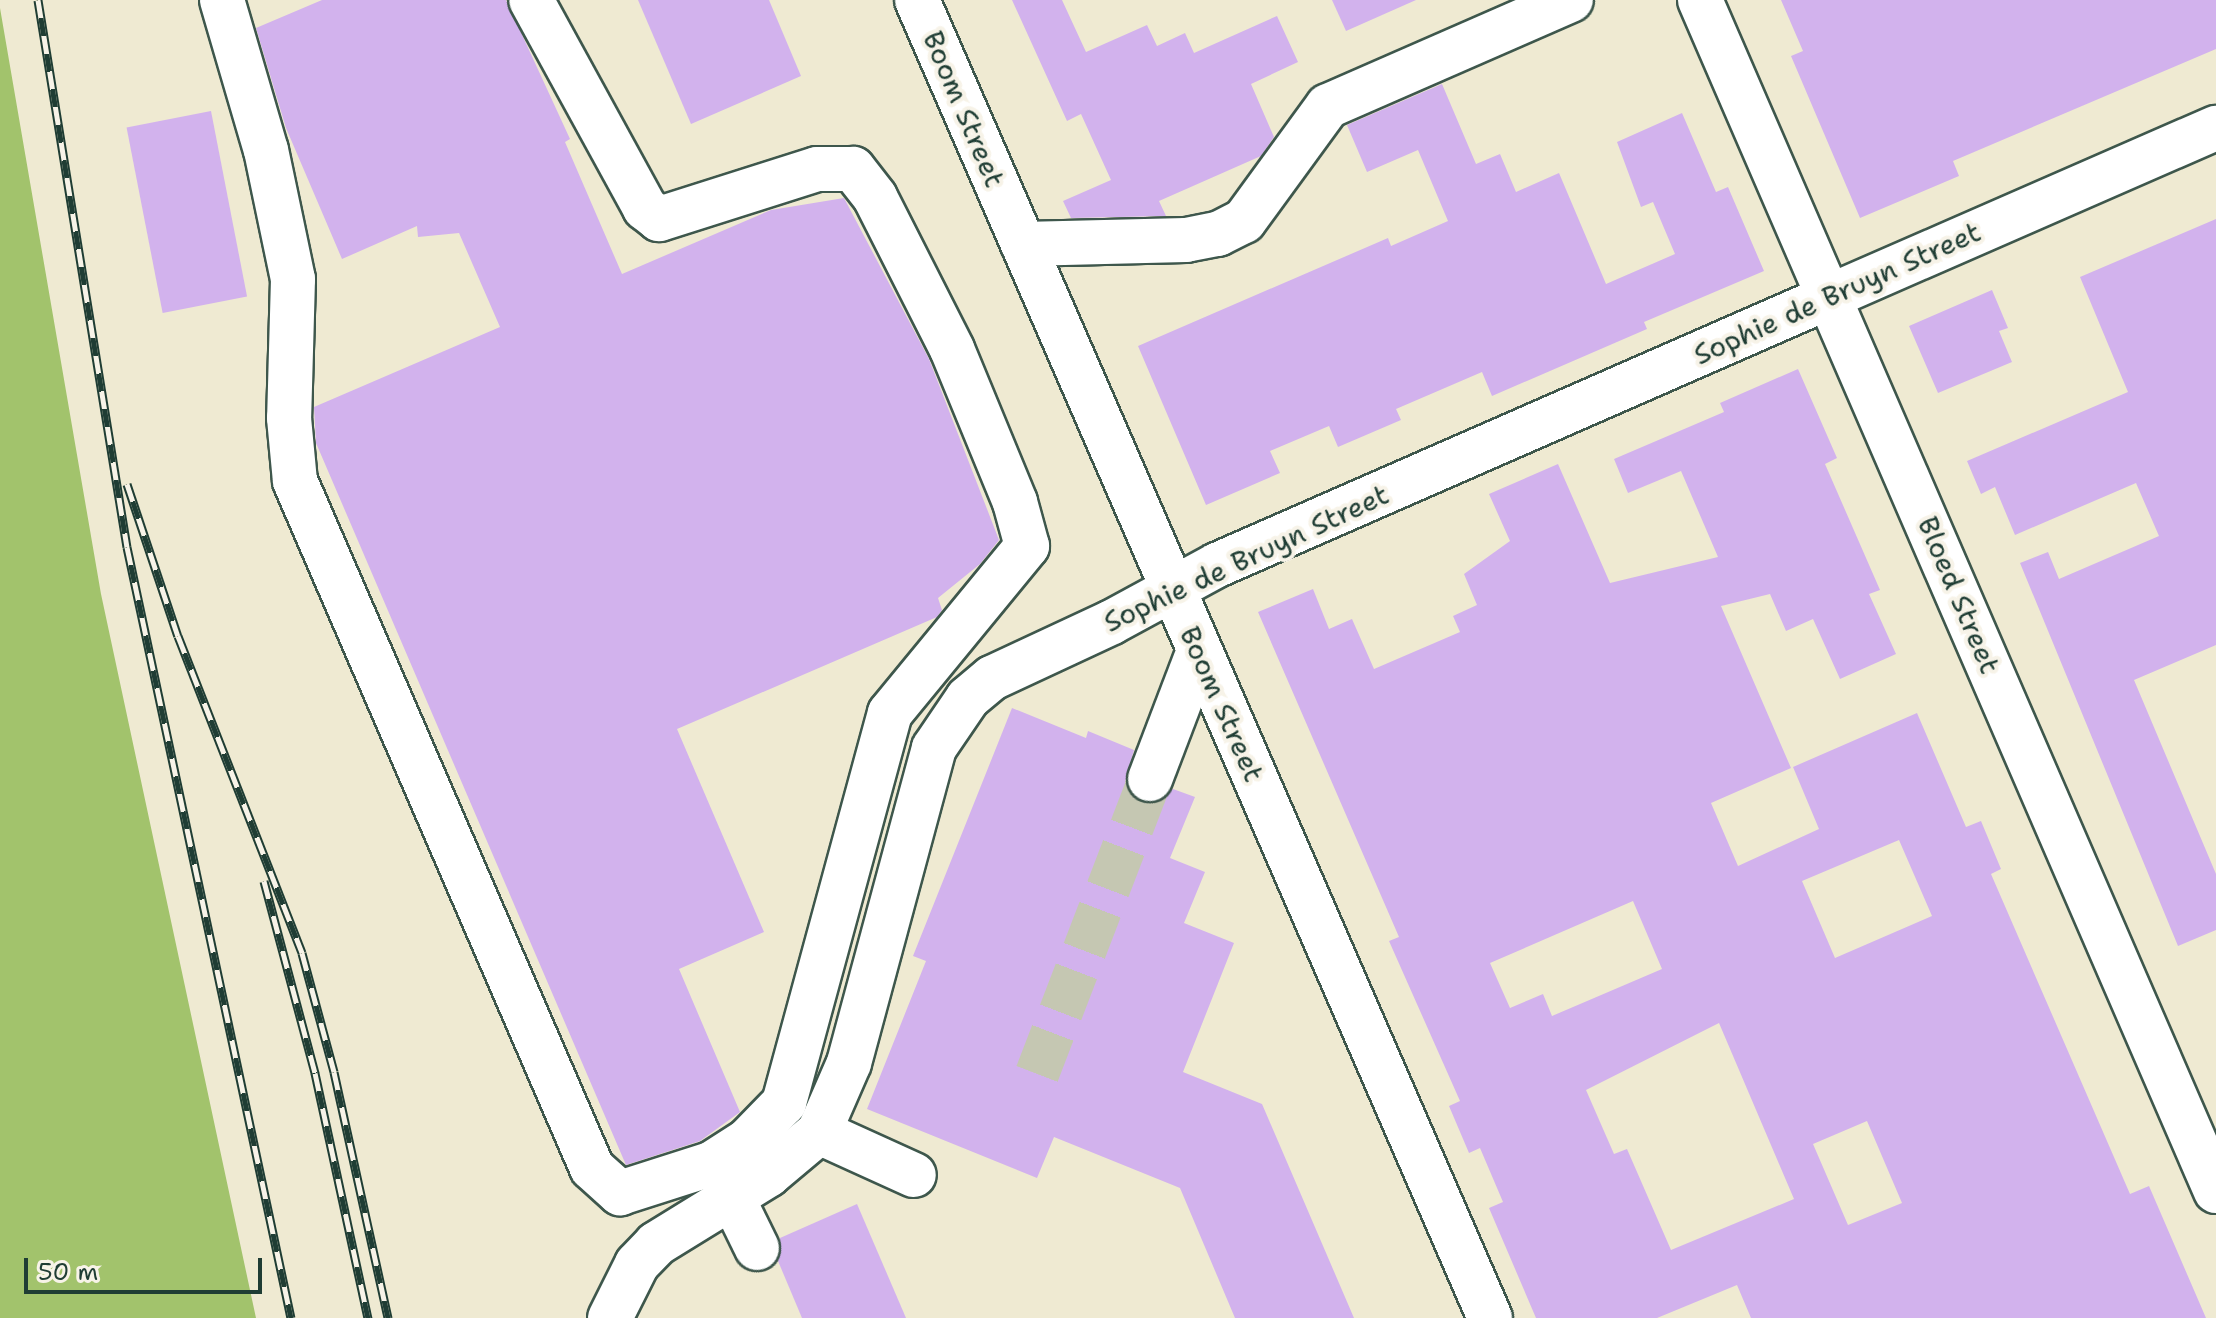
<!DOCTYPE html>
<html>
<head>
<meta charset="utf-8">
<style>
  body { margin:0 }
  #map { position:relative; width:2216px; height:1318px; overflow:hidden; background:#efead2; font-family:"Shantell Sans",sans-serif }
  div>[style] { position:absolute }
  .green>* { inset:0; background:#a2c36c }
  .building>* { inset:0; background:#d2b2ed; transform-origin:0 0 }
  .minor-tunnel>* { height:44px; margin-top:-22px; transform-origin:0; background:repeating-linear-gradient(90deg,#c5c7b2 0 44px,transparent 0 66px) }
  .roads { filter:drop-shadow(2px 0 #3e574c) drop-shadow(-2px 0 #3e574c) drop-shadow(0 2px #3e574c) drop-shadow(0 -2px #3e574c) }
  .minor>* { height:44px; margin:-22px; padding:0 22px; transform-origin:22px; border-radius:22px; background:#fff }
  .major>* { height:44px; margin:-22px; padding:0 22px; transform-origin:22px; border-radius:22px; background:#fff }
  .rail>* { height:9px; margin-top:-4.5px; transform-origin:0; background:repeating-linear-gradient(90deg,#f7f3e8 0 18px,#1f3d34 0 36px); box-sizing:border-box; border-block:2px solid #1f3d34 }
  span { translate:-50% -50%; white-space:nowrap; text-align:center; line-height:1.15; -webkit-text-stroke:8px #f7f3e8; paint-order:stroke }
  .street-label { font-size:28px; color:#1f3d34 }
  .scale { position:absolute; left:24px; top:1258px; width:238px; height:36px; box-sizing:border-box; border:4px solid #1f3d34; border-top:0; padding-left:10px; font-size:24px; line-height:28px; white-space:nowrap; color:#1f3d34; -webkit-text-stroke:6px #f7f3e8; paint-order:stroke }
</style>
</head>
<body>
<div id="map">
  <div class="green">
    <div style="clip-path:polygon(0 8px,101px 594px,256px 1318px,0 1318px)"></div>
  </div>
  <div class="building">
    <div style="clip-path:polygon(322px 0,506px 0,570px 139px,565px 142px,622px 274px,771px 210px,844px 198px,929px 359px,999px 540px,980px 564px,938px 598px,942px 610px,937px 617px,677px 729px,764px 932px,679px 969px,740px 1112px,700px 1141px,626px 1165px,316px 443px,314px 407px,500px 327px,459px 233px,418px 237px,417px 226px,342px 259px,286px 128px,256px 28px)"></div>
    <div style="clip-path:polygon(638px 0,769px 0,801px 76px,691px 124px)"></div>
    <div style="clip-path:polygon(1012px 0,1062px 0,1086px 52px,1147px 25px,1157px 46px,1185px 33px,1194px 53px,1277px 16px,1298px 62px,1251px 84px,1274px 137px,1261px 156px,1159px 201px,1166px 216px,1071px 218px,1063px 201px,1111px 180px,1081px 114px,1067px 121px)"></div>
    <div style="clip-path:polygon(1332px 0,1416px 0,1346px 31px)"></div>
    <div style="clip-path:polygon(1781px 0,2216px 0,2216px 49px,1953px 161px,1959px 176px,1860px 218px,1791px 56px,1803px 51px)"></div>
    <div style="clip-path:polygon(1442px 84px,1476px 164px,1500px 154px,1516px 192px,1559px 173px,1606px 284px,1675px 254px,1653px 202px,1641px 207px,1617px 142px,1682px 113px,1716px 192px,1728px 187px,1764px 271px,1644px 322px,1647px 329px,1492px 396px,1482px 372px,1396px 409px,1401px 420px,1338px 447px,1329px 426px,1270px 451px,1280px 473px,1206px 505px,1138px 346px,1388px 238px,1391px 246px,1448px 221px,1418px 150px,1367px 172px,1347px 125px)"></div>
    <div style="left:211px;top:111px;width:189px;height:86px;rotate:79deg"></div>
    <div style="clip-path:polygon(2216px 219px,2216px 645px,2134px 680px,2216px 874px,2216px 930px,2178px 946px,2020px 563px,2048px 552px,2059px 579px,2159px 536px,2136px 483px,2015px 535px,1995px 487px,1981px 494px,1967px 461px,2128px 392px,2080px 277px)"></div>
    <div style="clip-path:polygon(1992px 290px,2008px 328px,1999px 331px,2012px 362px,1938px 393px,1909px 326px)"></div>
    <div style="clip-path:polygon(evenodd,1798px 369px,1837px 458px,1825px 464px,1880px 590px,1869px 594px,1896px 654px,1840px 679px,1813px 619px,1786px 631px,1770px 594px,1721px 606px,1791px 768px,1711px 803px,1738px 866px,1819px 829px,1793px 767px,1917px 713px,1966px 827px,1981px 821px,2001px 869px,1991px 874px,2130px 1194px,2149px 1186px,2206px 1318px,1751px 1318px,1737px 1285px,1657px 1318px,1536px 1318px,1489px 1208px,1503px 1202px,1480px 1148px,1469px 1153px,1449px 1106px,1460px 1101px,1389px 941px,1399px 937px,1258px 612px,1313px 589px,1329px 629px,1352px 619px,1374px 669px,1460px 632px,1453px 616px,1477px 605px,1464px 574px,1510px 541px,1489px 494px,1558px 464px,1610px 583px,1718px 557px,1681px 471px,1628px 493px,1614px 459px,1724px 412px,1720px 403px,1798px 369px,1899px 840px,1932px 916px,1835px 958px,1802px 881px,1899px 840px,1798px 369px,1633px 901px,1662px 969px,1552px 1016px,1543px 994px,1510px 1008px,1490px 963px,1633px 901px,1798px 369px,1719px 1023px,1794px 1199px,1671px 1250px,1627px 1149px,1614px 1154px,1586px 1090px,1719px 1023px,1798px 369px,1867px 1121px,1902px 1203px,1848px 1225px,1813px 1144px,1867px 1121px)"></div>
    <div style="clip-path:polygon(1012px 708px,1086px 738px,1088px 731px,1134px 750px,1125px 782px,1140px 802px,1155px 803px,1173px 789px,1195px 797px,1170px 858px,1205px 872px,1184px 923px,1234px 943px,1183px 1072px,1262px 1104px,1354px 1318px,1235px 1318px,1180px 1188px,1054px 1137px,1037px 1178px,867px 1109px,926px 961px,913px 956px)"></div>
    <div style="clip-path:polygon(857px 1204px,906px 1318px,802px 1318px,778px 1261px,780px 1238px)"></div>
  </div>
  <div class="minor-tunnel">
    <div style="left:1037px;top:1074px;width:316px;rotate:-69deg"></div>
  </div>
  <div class="roads">
    <div class="minor">
      <div style="left:222px;top:0;width:156px;rotate:73.7deg"></div>
      <div style="left:266px;top:150px;width:132px;rotate:78.2deg"></div>
      <div style="left:293px;top:279px;width:139px;rotate:91.6deg"></div>
      <div style="left:289px;top:418px;width:63px;rotate:84.6deg"></div>
      <div style="left:295px;top:481px;width:748px;rotate:66.62deg"></div>
      <div style="left:592px;top:1168px;width:38px;rotate:42deg"></div>
      <div style="left:620px;top:1193px;width:96px;rotate:-17.7deg"></div>
      <div style="left:711px;top:1164px;width:43px;rotate:-32.6deg"></div>
      <div style="left:747px;top:1141px;width:53px;rotate:-45.8deg"></div>
      <div style="left:784px;top:1103px;width:404px;rotate:-74.8deg"></div>
      <div style="left:890px;top:713px;width:216px;rotate:-50.6deg"></div>
      <div style="left:1027px;top:546px;width:46px;rotate:-105.3deg"></div>
      <div style="left:1015px;top:502px;width:165px;rotate:-112.4deg"></div>
      <div style="left:952px;top:349px;width:170px;rotate:-116.9deg"></div>
      <div style="left:875px;top:197px;width:36px;rotate:-128deg"></div>
      <div style="left:853px;top:169px;width:36px;rotate:180deg"></div>
      <div style="left:817px;top:169px;width:166px;rotate:162.4deg"></div>
      <div style="left:659px;top:219px;width:18px;rotate:-142deg"></div>
      <div style="left:645px;top:208px;width:237px;rotate:-118.7deg"></div>
      <div style="left:1023px;top:244px;width:163px;rotate:-1.4deg"></div>
      <div style="left:1186px;top:240px;width:33px;rotate:-11deg"></div>
      <div style="left:1218px;top:234px;width:29px;rotate:-27deg"></div>
      <div style="left:1244px;top:221px;width:142px;rotate:-53.9deg"></div>
      <div style="left:1328px;top:106px;width:265px;rotate:-23.6deg"></div>
      <div style="left:1150px;top:779px;width:137px;rotate:-69.1deg"></div>
      <div style="left:819px;top:1132px;width:104px;rotate:24.4deg"></div>
      <div style="left:731px;top:1195px;width:59px;rotate:63.9deg"></div>
      <div style="left:610px;top:1318px;width:60px;rotate:-63.4deg"></div>
      <div style="left:637px;top:1264px;width:28px;rotate:-46deg"></div>
      <div style="left:656px;top:1244px;width:132px;rotate:-31.6deg"></div>
      <div style="left:768px;top:1175px;width:67px;rotate:-40.1deg"></div>
      <div style="left:819px;top:1132px;width:75px;rotate:-66.5deg"></div>
      <div style="left:849px;top:1063px;width:326px;rotate:-74.9deg"></div>
      <div style="left:934px;top:748px;width:60px;rotate:-55.8deg"></div>
      <div style="left:968px;top:698px;width:31px;rotate:-40deg"></div>
      <div style="left:992px;top:678px;width:132px;rotate:-25deg"></div>
      <div style="left:1112px;top:622px;width:119px;rotate:-28.5deg"></div>
      <div style="left:1217px;top:565px;width:670px;rotate:-23.66deg"></div>
    </div>
    <div class="major">
      <div style="left:917px;top:0;width:1437px;rotate:66.5deg"></div>
      <div style="left:1700px;top:0;width:1298px;rotate:66.58deg"></div>
      <div style="left:1831px;top:296px;width:420px;rotate:-23.6deg"></div>
    </div>
  </div>
  <div class="rail">
    <div style="left:38px;top:0;width:554px;rotate:80.76deg"></div>
    <div style="left:127px;top:547px;width:788px;rotate:77.99deg"></div>
    <div style="left:127px;top:484px;width:160px;rotate:71.5deg"></div>
    <div style="left:178px;top:636px;width:340px;rotate:68.6deg"></div>
    <div style="left:302px;top:953px;width:123px;rotate:74.9deg"></div>
    <div style="left:334px;top:1072px;width:252px;rotate:77.6deg"></div>
    <div style="left:264px;top:881px;width:199px;rotate:75.1deg"></div>
    <div style="left:315px;top:1073px;width:251px;rotate:77.8deg"></div>
  </div>
  <div class="street-label">
    <span style="left:964px;top:109px;rotate:67deg">Boom Street</span>
    <span style="left:1837px;top:293px;rotate:-24deg">Sophie de Bruyn Street</span>
    <span style="left:1246px;top:558px;rotate:-25deg">Sophie de Bruyn Street</span>
    <span style="left:1959px;top:595px;rotate:67deg">Bloed Street</span>
    <span style="left:1222px;top:704px;rotate:66deg">Boom Street</span>
  </div>
  <div class="scale">50 m</div>
</div>
</body>
</html>
